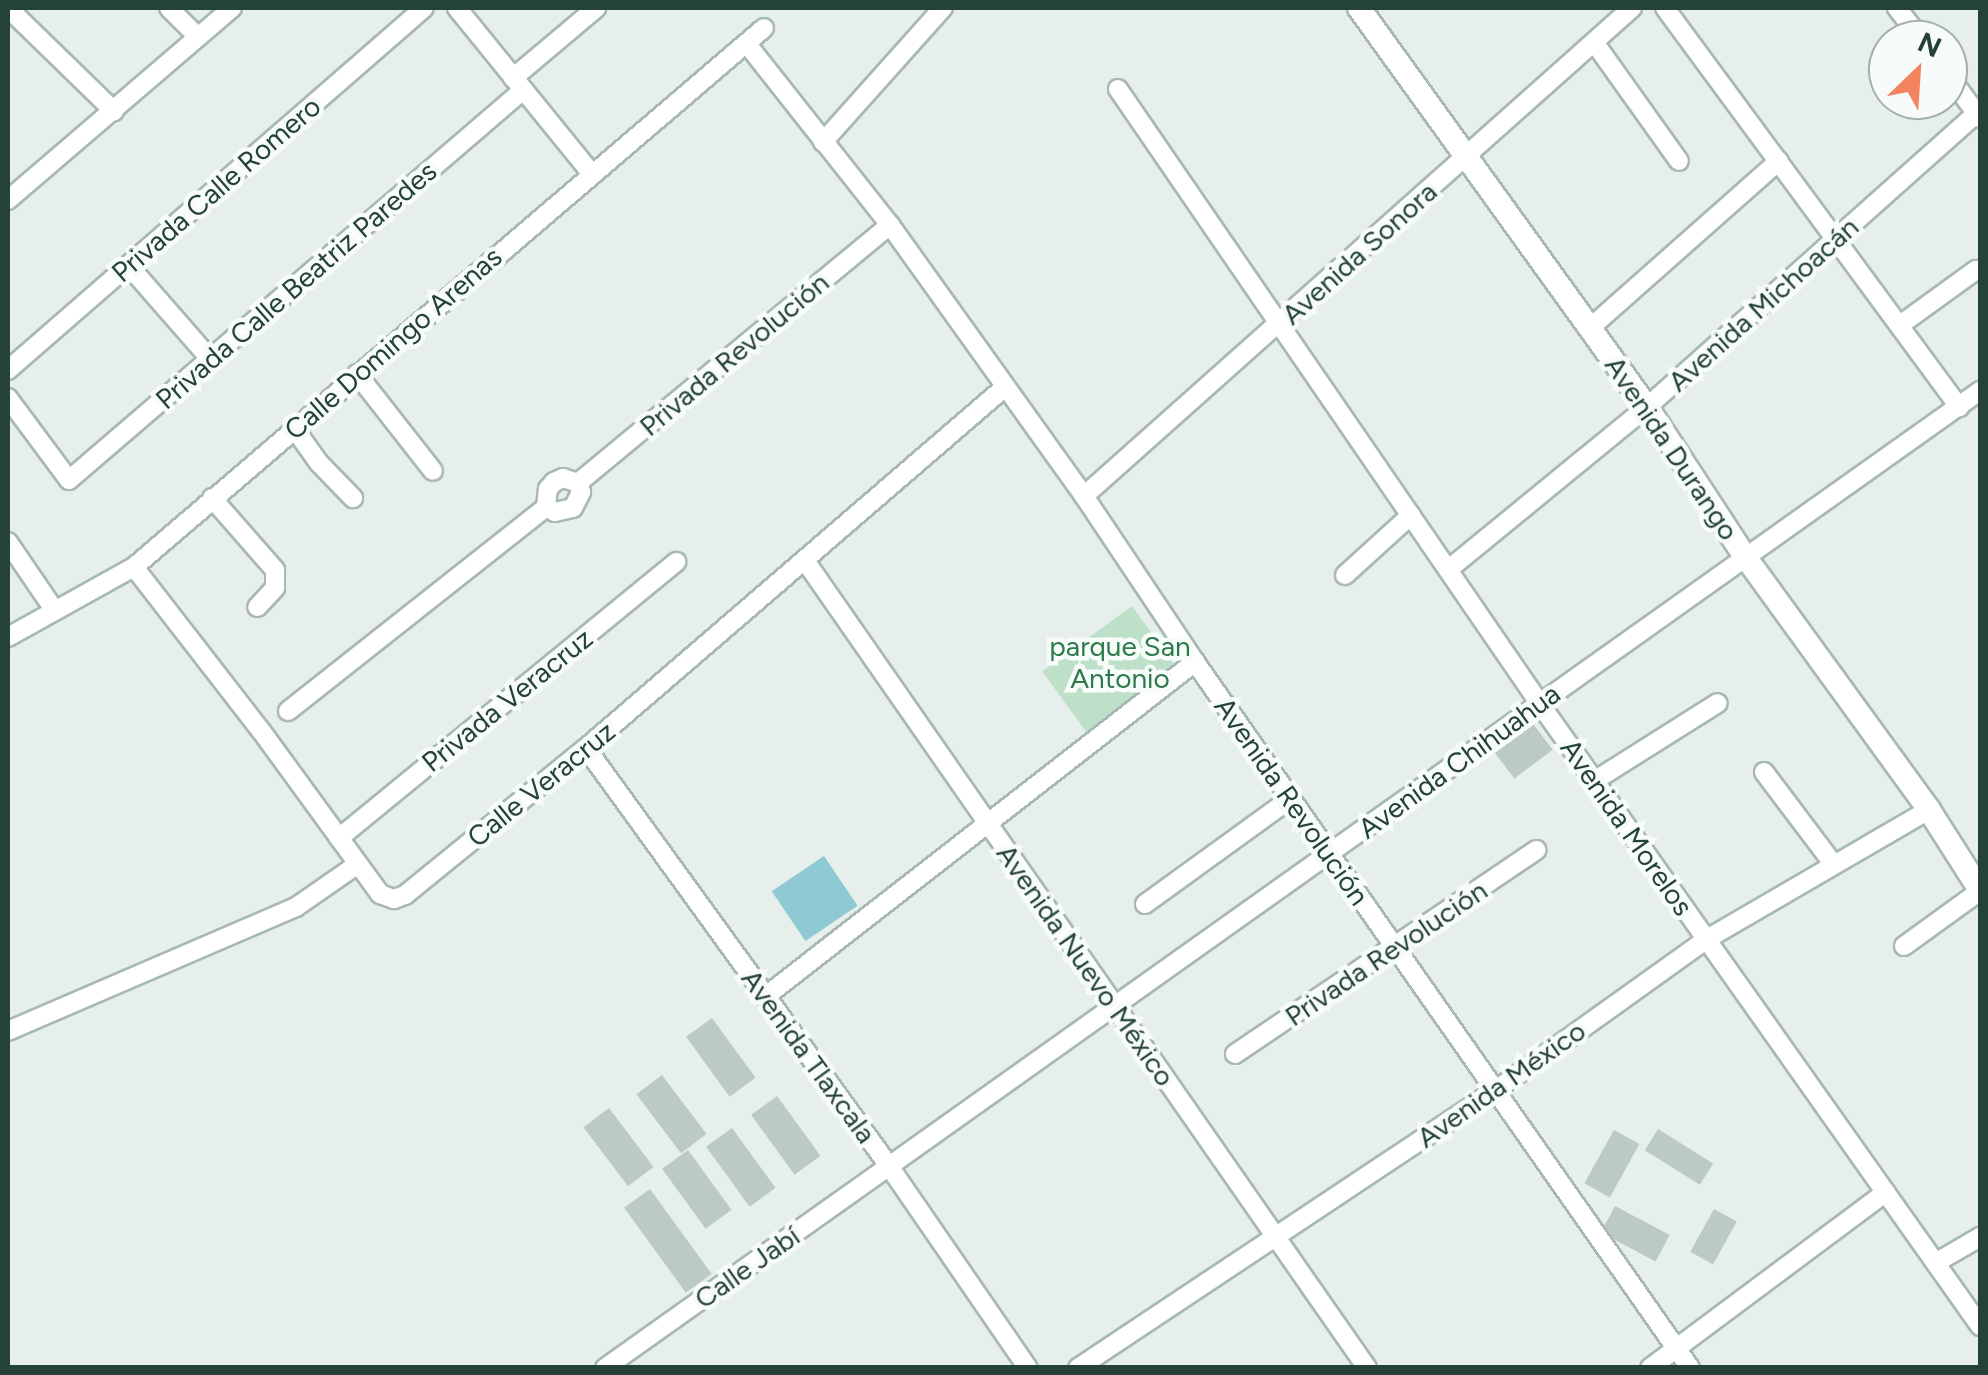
<!DOCTYPE html>
<html>
<head>
<meta charset="utf-8">
<style>
  body { margin:0 }
  #map { position:relative; width:1988px; height:1375px; overflow:hidden; background:#e6efeb; font-family:Figtree,sans-serif }
  div>[style] { position:absolute }
  .green>* { inset:0; background:#bfe0c8; transform-origin:0 0 }
  .water>* { inset:0; background:#8ec9d4; transform-origin:0 0 }
  .building>* { inset:0; background:#bbcac4; transform-origin:0 0 }
  .roads { filter:drop-shadow(2px 0 #a8b8b2) drop-shadow(-2px 0 #a8b8b2) drop-shadow(0 2px #a8b8b2) drop-shadow(0 -2px #a8b8b2) }
  .minor>* { height:18px; margin:-9px; padding:0 9px; transform-origin:9px; border-radius:9px; background:#fff }
  .tertiary>* { height:22px; margin:-11px; padding:0 11px; transform-origin:11px; border-radius:11px; background:#fff }
  span { translate:-50% -50%; white-space:nowrap; text-align:center; line-height:1.15; -webkit-text-stroke:9px #f7fbf9; paint-order:stroke }
  .street-label { font-size:28px; color:#24423a }
  .park-label { font-size:28px; color:#2d7a4b }
  .frame { position:absolute; inset:0; border:10px solid #24423a; pointer-events:none }
  .north { position:absolute; left:1868px; top:20px; width:100px; height:100px; box-sizing:border-box; background:#f7fbf9; border:2px solid #a3b1ad; border-radius:50%; rotate:25deg; font-size:28px; font-weight:700; line-height:40px; text-align:center; color:#24423a }
  .north::after { content:''; display:block; margin:auto; width:35px; height:45px; background:#f4845f; clip-path:polygon(50% 0,100% 100%,50% 72%,0 100%) }
</style>
</head>
<body>
<div id="map">
  <div class="green">
    <div style="left:1132px;top:606px;width:75px;height:111px;rotate:54deg"></div>
  </div>
  <div class="water">
    <div style="left:824px;top:856px;width:60px;height:63px;rotate:56deg"></div>
  </div>
  <div class="building">
    <div style="left:1531px;top:721px;width:36px;height:48px;rotate:53deg"></div>
    <div style="left:712px;top:1018px;width:74px;height:32px;rotate:54deg"></div>
    <div style="left:662px;top:1075px;width:74px;height:32px;rotate:53deg"></div>
    <div style="left:777px;top:1096px;width:74px;height:32px;rotate:54deg"></div>
    <div style="left:609px;top:1108px;width:74px;height:32px;rotate:53deg"></div>
    <div style="left:732px;top:1128px;width:74px;height:32px;rotate:54deg"></div>
    <div style="left:1658px;top:1129px;width:65px;height:25px;rotate:32deg"></div>
    <div style="left:1614px;top:1130px;width:29px;height:61px;rotate:29deg"></div>
    <div style="left:688px;top:1150px;width:74px;height:32px;rotate:54deg"></div>
    <div style="left:650px;top:1189px;width:105px;height:32px;rotate:54deg"></div>
    <div style="left:1615px;top:1206px;width:62px;height:30px;rotate:28deg"></div>
    <div style="left:1714px;top:1209px;width:26px;height:49px;rotate:29deg"></div>
  </div>
  <div class="roads">
    <div class="minor">
      <div style="left:8px;top:8px;width:148px;rotate:44.2deg"></div>
      <div style="left:169px;top:8px;width:41px;rotate:45deg"></div>
      <div style="left:457px;top:8px;width:213px;rotate:50.9deg"></div>
      <div style="left:1665px;top:8px;width:496px;rotate:53.6deg"></div>
      <div style="left:1897px;top:8px;width:41px;rotate:52deg"></div>
      <div style="left:1594px;top:42px;width:146px;rotate:54.5deg"></div>
      <div style="left:747px;top:44px;width:231px;rotate:51.7deg"></div>
      <div style="left:890px;top:225px;width:333px;rotate:54.4deg"></div>
      <div style="left:1084px;top:496px;width:200px;rotate:56.2deg"></div>
      <div style="left:1195px;top:662px;width:862px;rotate:54.96deg"></div>
      <div style="left:1948px;top:75px;width:54px;rotate:53.3deg"></div>
      <div style="left:513px;top:78px;width:109px;rotate:-40.1deg"></div>
      <div style="left:1118px;top:89px;width:746px;rotate:55.54deg"></div>
      <div style="left:1540px;top:704px;width:762px;rotate:54.72deg"></div>
      <div style="left:823px;top:142px;width:180px;rotate:-48.2deg"></div>
      <div style="left:8px;top:200px;width:295px;rotate:-40.6deg"></div>
      <div style="left:129px;top:266px;width:123px;rotate:48.9deg"></div>
      <div style="left:1900px;top:325px;width:94px;rotate:-35.9deg"></div>
      <div style="left:1590px;top:328px;width:252px;rotate:-41.5deg"></div>
      <div style="left:8px;top:370px;width:551px;rotate:-41.03deg"></div>
      <div style="left:357px;top:374px;width:123px;rotate:51.9deg"></div>
      <div style="left:8px;top:398px;width:102px;rotate:53.4deg"></div>
      <div style="left:69px;top:480px;width:599px;rotate:-40.66deg"></div>
      <div style="left:294px;top:428px;width:43px;rotate:54.5deg"></div>
      <div style="left:319px;top:463px;width:49px;rotate:45.8deg"></div>
      <div style="left:578px;top:483px;width:405px;rotate:-39.6deg"></div>
      <div style="left:1084px;top:496px;width:734px;rotate:-41.69deg"></div>
      <div style="left:212px;top:498px;width:96px;rotate:48.8deg"></div>
      <div style="left:275px;top:570px;width:18px;rotate:90deg"></div>
      <div style="left:275px;top:588px;width:26px;rotate:133deg"></div>
      <div style="left:546px;top:507px;width:10px;rotate:29deg"></div>
      <div style="left:555px;top:512px;width:18px;rotate:-13deg"></div>
      <div style="left:573px;top:508px;width:18px;rotate:-63deg"></div>
      <div style="left:581px;top:492px;width:9px;rotate:-108deg"></div>
      <div style="left:546px;top:507px;width:18px;rotate:-84deg"></div>
      <div style="left:548px;top:489px;width:9px;rotate:-49deg"></div>
      <div style="left:554px;top:482px;width:10px;rotate:-24deg"></div>
      <div style="left:563px;top:478px;width:16px;rotate:18deg"></div>
      <div style="left:8px;top:542px;width:83px;rotate:55.7deg"></div>
      <div style="left:806px;top:562px;width:982px;rotate:55.16deg"></div>
      <div style="left:134px;top:567px;width:209px;rotate:52.2deg"></div>
      <div style="left:262px;top:732px;width:200px;rotate:53.9deg"></div>
      <div style="left:380px;top:894px;width:15px;rotate:20deg"></div>
      <div style="left:394px;top:899px;width:12px;rotate:-20deg"></div>
      <div style="left:405px;top:895px;width:233px;rotate:-39.1deg"></div>
      <div style="left:586px;top:748px;width:553px;rotate:-40.75deg"></div>
      <div style="left:1449px;top:569px;width:256px;rotate:-39.3deg"></div>
      <div style="left:1647px;top:407px;width:446px;rotate:-41.7deg"></div>
      <div style="left:1345px;top:575px;width:89px;rotate:-42.3deg"></div>
      <div style="left:8px;top:637px;width:144px;rotate:-29.1deg"></div>
      <div style="left:134px;top:567px;width:829px;rotate:-40.55deg"></div>
      <div style="left:288px;top:711px;width:329px;rotate:-38.3deg"></div>
      <div style="left:586px;top:748px;width:516px;rotate:54.06deg"></div>
      <div style="left:889px;top:1166px;width:245px;rotate:55.5deg"></div>
      <div style="left:1764px;top:772px;width:116px;rotate:53deg"></div>
      <div style="left:1594px;top:781px;width:146px;rotate:-32.2deg"></div>
      <div style="left:339px;top:838px;width:436px;rotate:-39.3deg"></div>
      <div style="left:1145px;top:904px;width:179px;rotate:-35.9deg"></div>
      <div style="left:1904px;top:946px;width:94px;rotate:-35.9deg"></div>
      <div style="left:766px;top:996px;width:544px;rotate:-37.9deg"></div>
      <div style="left:8px;top:1031px;width:314px;rotate:-23.3deg"></div>
      <div style="left:296px;top:907px;width:75px;rotate:-34.7deg"></div>
      <div style="left:1235px;top:1054px;width:364px;rotate:-34.1deg"></div>
      <div style="left:1937px;top:1262px;width:50px;rotate:-30.2deg"></div>
      <div style="left:605px;top:1368px;width:1687px;rotate:-35.4deg"></div>
      <div style="left:1078px;top:1368px;width:502px;rotate:-33.63deg"></div>
      <div style="left:1496px;top:1090px;width:259px;rotate:-35.6deg"></div>
      <div style="left:1707px;top:939px;width:257px;rotate:-30.2deg"></div>
      <div style="left:1650px;top:1368px;width:294px;rotate:-36.7deg"></div>
    </div>
    <div class="tertiary">
      <div style="left:1359px;top:8px;width:492px;rotate:54.2deg"></div>
      <div style="left:1647px;top:407px;width:177px;rotate:56.8deg"></div>
      <div style="left:1744px;top:555px;width:315px;rotate:54deg"></div>
      <div style="left:1929px;top:810px;width:95px;rotate:57.5deg"></div>
    </div>
  </div>
  <div class="street-label">
    <span style="left:216px;top:189px;rotate:-41deg">Privada Calle Romero</span>
    <span style="left:1359px;top:253px;rotate:-42deg">Avenida Sonora</span>
    <span style="left:296px;top:285px;rotate:-41deg">Privada Calle Beatriz Paredes</span>
    <span style="left:1763px;top:304px;rotate:-42deg">Avenida Michoacán</span>
    <span style="left:393px;top:343px;rotate:-41deg">Calle Domingo Arenas</span>
    <span style="left:734px;top:354px;rotate:-40deg">Privada Revolución</span>
    <span style="left:1672px;top:448px;rotate:56deg">Avenida Durango</span>
    <span style="left:507px;top:700px;rotate:-39deg">Privada Veracruz</span>
    <span style="left:1459px;top:761px;rotate:-36deg">Avenida Chihuahua</span>
    <span style="left:541px;top:784px;rotate:-39deg">Calle Veracruz</span>
    <span style="left:1292px;top:801px;rotate:55deg">Avenida Revolución</span>
    <span style="left:1627px;top:827px;rotate:55deg">Avenida Morelos</span>
    <span style="left:1386px;top:953px;rotate:-34deg">Privada Revolución</span>
    <span style="left:1086px;top:965px;rotate:55deg">Avenida Nuevo México</span>
    <span style="left:809px;top:1056px;rotate:54deg">Avenida Tlaxcala</span>
    <span style="left:1501px;top:1084px;rotate:-35deg">Avenida México</span>
    <span style="left:747px;top:1267px;rotate:-35deg">Calle Jabí</span>
  </div>
  <div class="park-label">
    <span style="left:1120px;top:662px">parque San<br>Antonio</span>
  </div>
  <div class="frame"></div>
  <div class="north">N</div>
</div>
</body>
</html>
